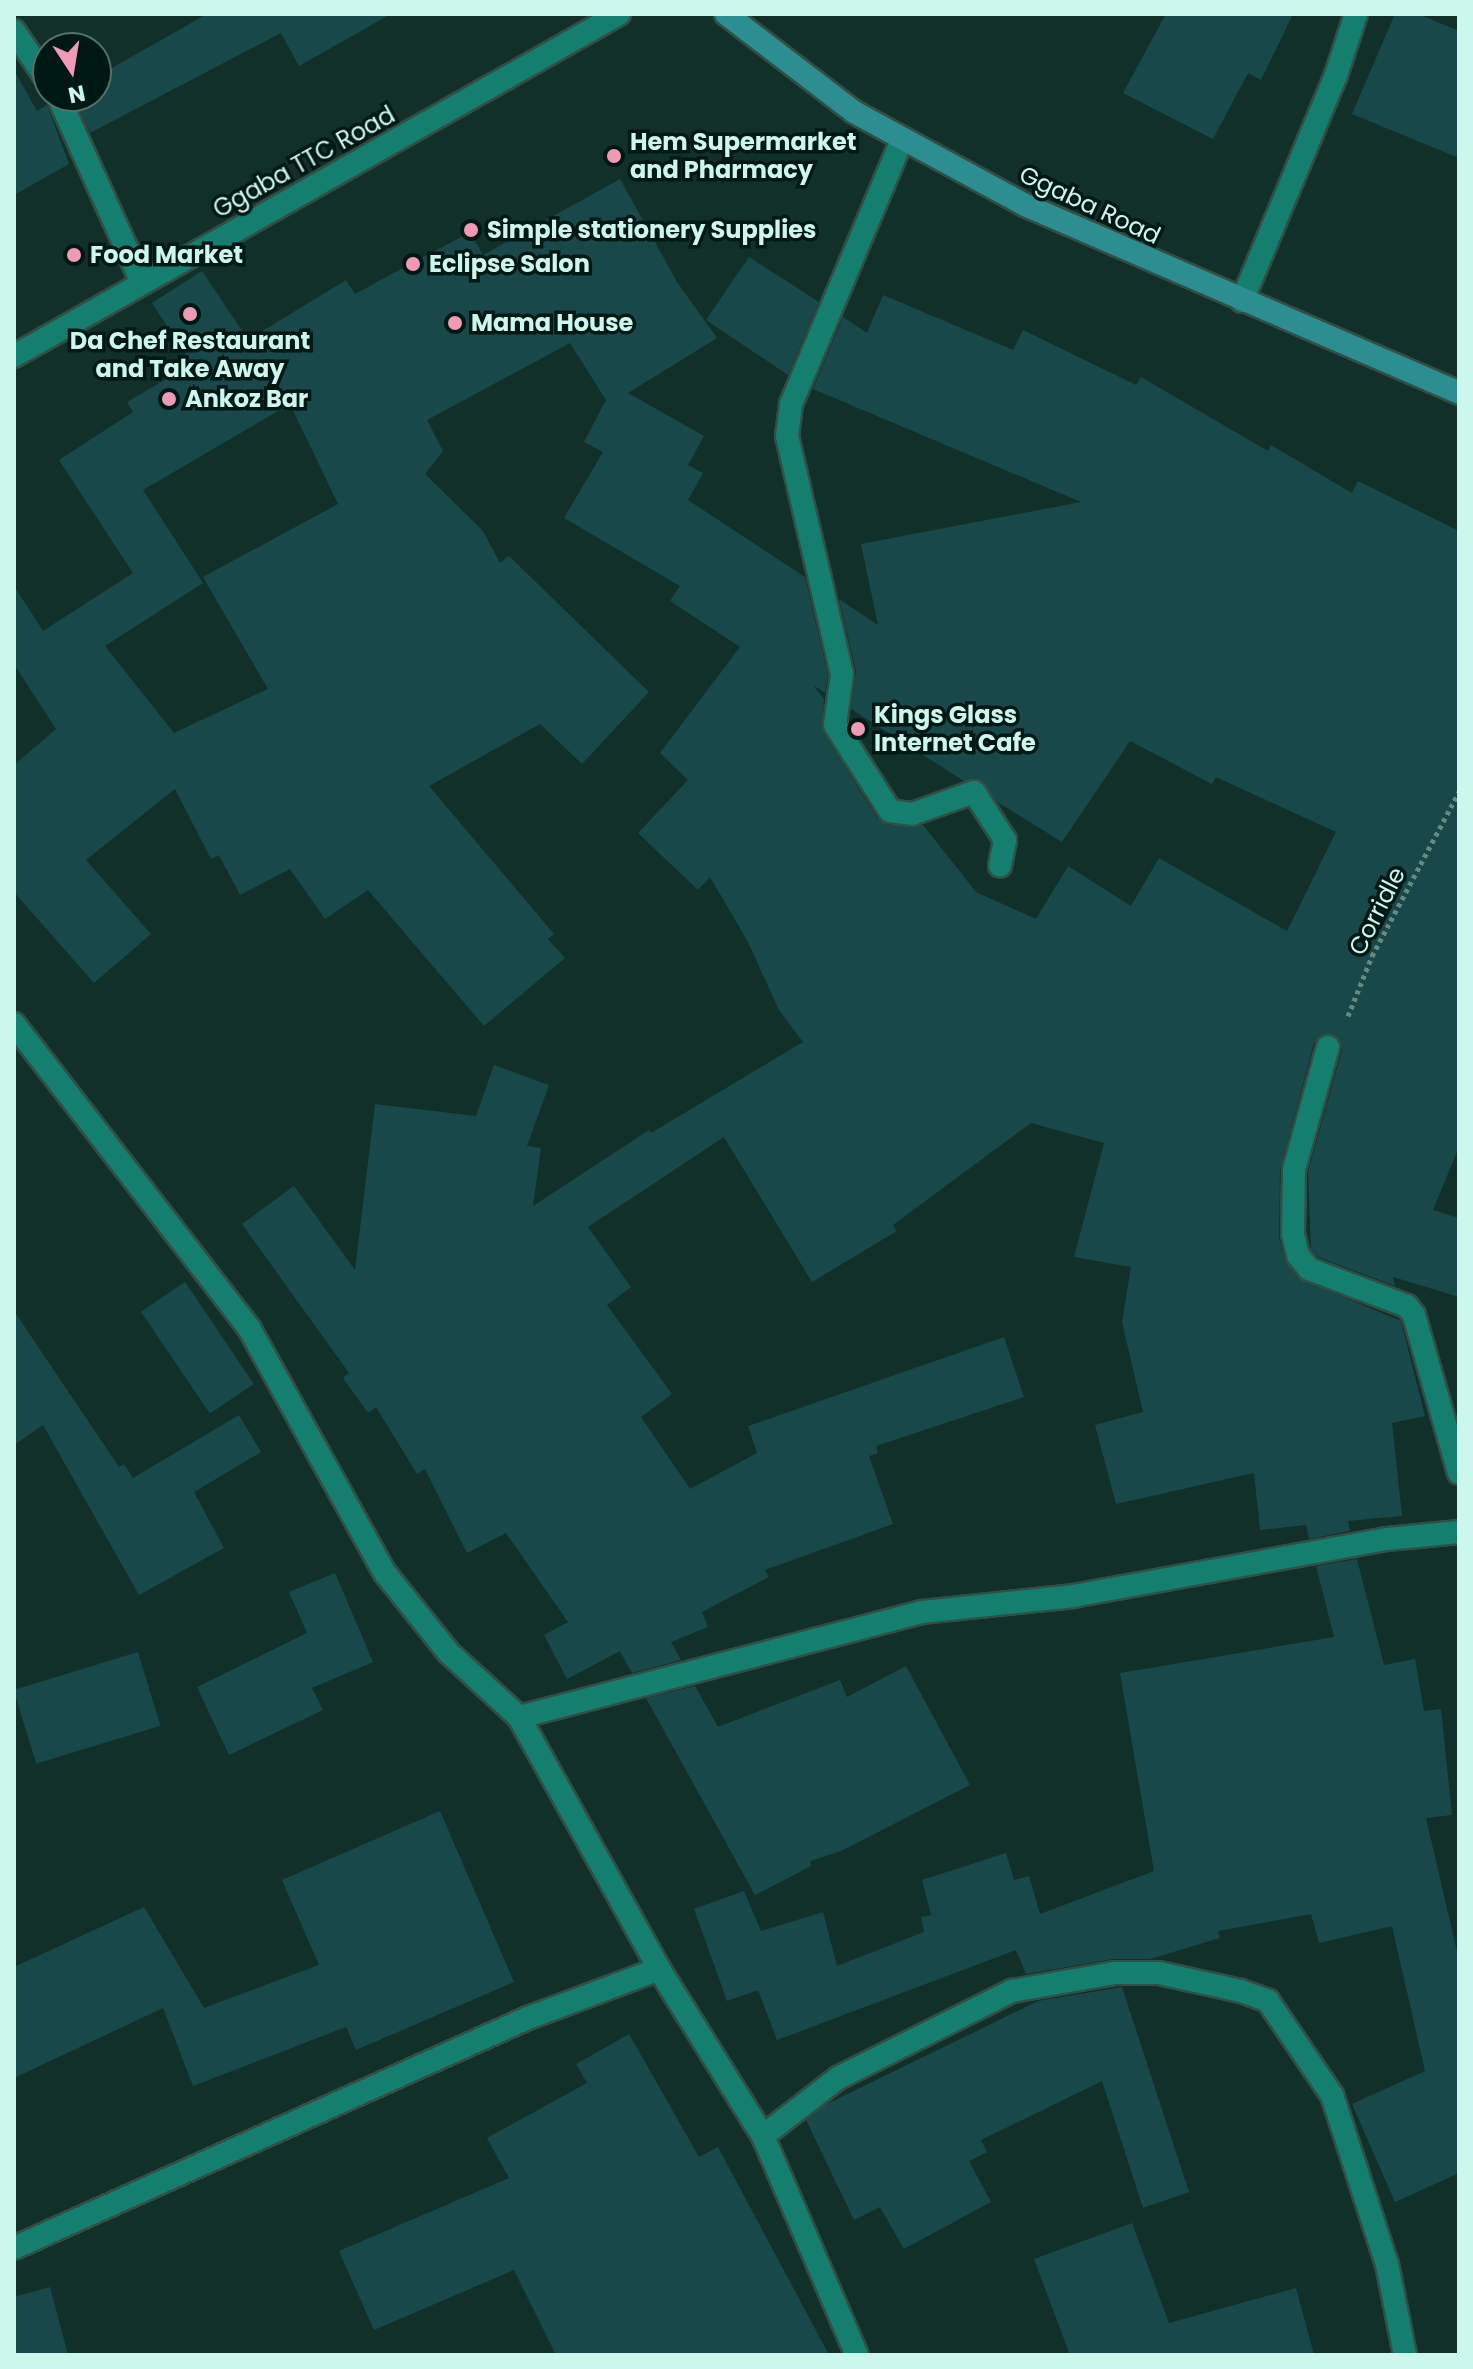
<!DOCTYPE html>
<html>
<head>
<meta charset="utf-8">
<style>
  body { margin:0 }
  #map { position:relative; width:1473px; height:2369px; overflow:hidden; background:#12302a; font-family:Poppins,sans-serif }
  div>[style] { position:absolute }
  .building>* { inset:0; background:#18484a; transform-origin:0 0 }
  .path>* { height:5px; margin-top:-2.5px; transform-origin:0; background:repeating-linear-gradient(90deg,#658a82 0 4px,transparent 0 8px) }
  .roads { filter:drop-shadow(2px 0 #314e47) drop-shadow(-2px 0 #314e47) drop-shadow(0 2px #314e47) drop-shadow(0 -2px #314e47) }
  .minor>* { height:22px; margin:-11px; padding:0 11px; transform-origin:11px; border-radius:11px; background:#147f6e }
  .tertiary>* { height:22px; margin:-11px; padding:0 11px; transform-origin:11px; border-radius:11px; background:#147f6e }
  .secondary>* { height:22px; margin:-11px; padding:0 11px; transform-origin:11px; border-radius:11px; background:#2d8e91 }
  .dots>* { width:22px; height:22px; translate:-50% -50%; box-sizing:border-box; border:4px solid #001813; border-radius:50% }
  span { translate:-50% -50%; white-space:nowrap; text-align:center; line-height:1.15; -webkit-text-stroke:7px #001813; paint-order:stroke }
  .poi-label { font-size:24px; color:#cbf7ec; font-weight:700 }
  .left { translate:0 -50%; text-align:left }
  .street-label { font-size:24px; color:#cbf7ec }
  .frame { position:absolute; inset:0; border:16px solid #cbf7ec; pointer-events:none }
  .north { position:absolute; left:32px; top:32px; width:80px; height:80px; box-sizing:border-box; background:#001813; border:2px solid #51716a; border-radius:50%; rotate:168deg; font-size:22px; font-weight:700; line-height:32px; text-align:center; color:#cbf7ec }
  .north::after { content:''; display:block; margin:auto; width:28px; height:36px; background:#f09ab5; clip-path:polygon(50% 0,100% 100%,50% 72%,0 100%) }
</style>
</head>
<body>
<div id="map">
  <div class="building">
    <div style="clip-path:polygon(207px 14px,391px 14px,299px 66px,281px 33px,90px 133px,73px 96px,96px 96px,96px 77px)"></div>
    <div style="clip-path:polygon(1166px 14px,1293px 14px,1261px 80px,1248px 73px,1213px 139px,1123px 93px)"></div>
    <div style="clip-path:polygon(1395px 14px,1418px 14px,1459px 31px,1459px 158px,1352px 114px)"></div>
    <div style="clip-path:polygon(14px 70px,37px 111px,47px 105px,69px 164px,14px 195px)"></div>
    <div style="clip-path:polygon(evenodd,620px 179px,677px 282px,717px 338px,628px 393px,704px 436px,688px 465px,703px 473px,688px 500px,805px 577px,828px 675px,825px 693px,813px 685px,824px 699px,823px 732px,878px 819px,888px 825px,923px 825px,976px 892px,1036px 919px,1068px 866px,1131px 906px,1159px 858px,1287px 931px,1336px 832px,1216px 777px,1212px 784px,1130px 741px,1062px 842px,996px 801px,982px 780px,964px 781px,851px 709px,856px 671px,839px 599px,878px 625px,861px 544px,1081px 502px,813px 389px,843px 317px,867px 333px,883px 295px,1013px 350px,1023px 330px,1136px 385px,1141px 377px,1268px 451px,1271px 445px,1352px 493px,1358px 481px,1459px 531px,1459px 1147px,1433px 1210px,1459px 1218px,1459px 1297px,1393px 1277px,1395px 1286px,1318px 1257px,1311px 1249px,1308px 1172px,1342px 1050px,1332px 1034px,1324px 1034px,1314px 1043px,1280px 1170px,1279px 1237px,1285px 1259px,1298px 1278px,1401px 1321px,1425px 1416px,1392px 1423px,1402px 1516px,1348px 1521px,1350px 1531px,1309px 1539px,1306px 1525px,1260px 1530px,1254px 1473px,1116px 1504px,1095px 1425px,1143px 1412px,1122px 1322px,1131px 1267px,1074px 1257px,1104px 1143px,1031px 1123px,893px 1225px,897px 1231px,812px 1282px,724px 1137px,588px 1227px,631px 1287px,607px 1305px,672px 1394px,641px 1417px,690px 1489px,757px 1453px,748px 1426px,1004px 1337px,1024px 1397px,876px 1446px,878px 1453px,869px 1456px,893px 1524px,765px 1570px,769px 1577px,702px 1612px,708px 1627px,671px 1642px,681px 1660px,632px 1673px,620px 1651px,567px 1679px,544px 1635px,568px 1622px,506px 1533px,467px 1553px,425px 1469px,417px 1474px,376px 1407px,368px 1413px,343px 1378px,349px 1373px,242px 1224px,294px 1186px,355px 1270px,375px 1104px,476px 1116px,494px 1065px,549px 1085px,527px 1146px,541px 1148px,533px 1206px,649px 1130px,651px 1133px,803px 1042px,779px 1010px,747px 940px,710px 877px,698px 890px,638px 833px,688px 780px,660px 753px,740px 647px,670px 601px,680px 586px,564px 518px,603px 452px,584px 442px,606px 400px,570px 343px,427px 420px,443px 451px,425px 474px,483px 531px,500px 563px,509px 556px,649px 692px,582px 764px,540px 724px,429px 786px,554px 934px,548px 939px,565px 958px,484px 1026px,368px 890px,325px 919px,290px 869px,240px 895px,219px 855px,211px 859px,175px 789px,86px 860px,151px 934px,94px 983px,14px 892px,14px 765px,56px 729px,14px 664px,14px 586px,43px 631px,133px 573px,59px 460px,133px 412px,127px 402px,192px 364px,152px 303px,202px 271px,248px 340px,346px 280px,355px 294px,470px 232px,483px 255px,620px 179px,290px 404px,338px 504px,203px 577px,268px 689px,174px 733px,105px 646px,203px 583px,143px 490px,290px 404px)"></div>
    <div style="clip-path:polygon(749px 257px,819px 302px,788px 375px,706px 320px)"></div>
    <div style="left:185px;top:1282px;width:123px;height:53px;rotate:56deg"></div>
    <div style="clip-path:polygon(14px 1311px,119px 1467px,124px 1464px,133px 1478px,239px 1415px,261px 1452px,194px 1492px,224px 1548px,139px 1595px,43px 1425px,14px 1445px)"></div>
    <div style="clip-path:polygon(1357px 1559px,1384px 1665px,1415px 1659px,1424px 1711px,1441px 1709px,1452px 1815px,1426px 1818px,1459px 1960px,1459px 2173px,1395px 2202px,1352px 2104px,1425px 2071px,1392px 1926px,1319px 1943px,1311px 1914px,1218px 1931px,1220px 1938px,1150px 1959px,1113px 1959px,1026px 1974px,1016px 1950px,777px 2040px,758px 1990px,727px 2001px,694px 1909px,744px 1891px,761px 1931px,823px 1912px,837px 1966px,924px 1932px,921px 1917px,931px 1915px,922px 1880px,1006px 1853px,1014px 1880px,1029px 1876px,1040px 1914px,1154px 1871px,1120px 1673px,1334px 1637px,1316px 1566px)"></div>
    <div style="clip-path:polygon(335px 1573px,373px 1662px,312px 1688px,323px 1710px,229px 1755px,197px 1687px,307px 1633px,289px 1592px)"></div>
    <div style="left:138px;top:1652px;width:77px;height:130px;rotate:73deg"></div>
    <div style="clip-path:polygon(906px 1666px,970px 1785px,841px 1851px,810px 1861px,811px 1866px,755px 1895px,646px 1698px,695px 1686px,718px 1727px,840px 1680px,847px 1697px)"></div>
    <div style="clip-path:polygon(440px 1811px,514px 1982px,356px 2050px,346px 2027px,193px 2086px,163px 2008px,14px 2078px,14px 1967px,144px 1907px,204px 2008px,319px 1965px,282px 1880px)"></div>
    <div style="clip-path:polygon(1122px 1987px,1189px 2192px,1143px 2208px,1102px 2081px,981px 2140px,987px 2152px,969px 2161px,991px 2202px,904px 2249px,880px 2207px,854px 2220px,806px 2120px,825px 2105px,1038px 2001px)"></div>
    <div style="clip-path:polygon(629px 2034px,699px 2157px,718px 2147px,829px 2355px,556px 2355px,514px 2270px,374px 2330px,339px 2251px,509px 2178px,487px 2138px,587px 2083px,576px 2064px)"></div>
    <div style="clip-path:polygon(1132px 2223px,1169px 2323px,1296px 2288px,1314px 2355px,1070px 2355px,1034px 2259px)"></div>
    <div style="clip-path:polygon(50px 2287px,68px 2355px,14px 2355px,14px 2297px)"></div>
  </div>
  <div class="path">
    <div style="left:1348px;top:1016px;width:65px;rotate:-68.2deg"></div>
    <div style="left:1372px;top:956px;width:186px;rotate:-62.1deg"></div>
  </div>
  <div class="roads">
    <div class="minor">
      <div style="left:14px;top:31px;width:60px;rotate:55.8deg"></div>
      <div style="left:58px;top:96px;width:205px;rotate:65.8deg"></div>
      <div style="left:902px;top:140px;width:286px;rotate:112.8deg"></div>
      <div style="left:791px;top:404px;width:32px;rotate:97deg"></div>
      <div style="left:787px;top:436px;width:244px;rotate:77deg"></div>
      <div style="left:842px;top:674px;width:51px;rotate:97.8deg"></div>
      <div style="left:835px;top:725px;width:102px;rotate:57.4deg"></div>
      <div style="left:890px;top:811px;width:22px;rotate:8deg"></div>
      <div style="left:912px;top:814px;width:66px;rotate:-19.5deg"></div>
      <div style="left:974px;top:792px;width:57px;rotate:57.1deg"></div>
      <div style="left:1005px;top:840px;width:26px;rotate:101deg"></div>
      <div style="left:1242px;top:301px;width:245px;rotate:-67.4deg"></div>
      <div style="left:1336px;top:75px;width:64px;rotate:-71.8deg"></div>
      <div style="left:14px;top:1024px;width:384px;rotate:52.3deg"></div>
      <div style="left:249px;top:1328px;width:280px;rotate:61deg"></div>
      <div style="left:385px;top:1573px;width:101px;rotate:51.4deg"></div>
      <div style="left:448px;top:1652px;width:96px;rotate:42.5deg"></div>
      <div style="left:519px;top:1717px;width:288px;rotate:60.9deg"></div>
      <div style="left:659px;top:1969px;width:197px;rotate:58.1deg"></div>
      <div style="left:763px;top:2136px;width:238px;rotate:66.8deg"></div>
      <div style="left:1328px;top:1047px;width:128px;rotate:105.5deg"></div>
      <div style="left:1294px;top:1170px;width:64px;rotate:90.9deg"></div>
      <div style="left:1293px;top:1234px;width:22px;rotate:77deg"></div>
      <div style="left:1298px;top:1255px;width:18px;rotate:52deg"></div>
      <div style="left:1309px;top:1269px;width:105px;rotate:20.7deg"></div>
      <div style="left:1407px;top:1306px;width:11px;rotate:52deg"></div>
      <div style="left:1414px;top:1315px;width:164px;rotate:74.1deg"></div>
      <div style="left:519px;top:1717px;width:416px;rotate:-14.6deg"></div>
      <div style="left:922px;top:1612px;width:152px;rotate:-6deg"></div>
      <div style="left:1073px;top:1596px;width:319px;rotate:-10.3deg"></div>
      <div style="left:1387px;top:1539px;width:72px;rotate:-5.6deg"></div>
      <div style="left:763px;top:2136px;width:95px;rotate:-37.7deg"></div>
      <div style="left:838px;top:2078px;width:195px;rotate:-26.6deg"></div>
      <div style="left:1012px;top:1991px;width:105px;rotate:-9.9deg"></div>
      <div style="left:1115px;top:1973px;width:44px"></div>
      <div style="left:1159px;top:1973px;width:84px;rotate:12.4deg"></div>
      <div style="left:1241px;top:1991px;width:29px;rotate:20deg"></div>
      <div style="left:1268px;top:2001px;width:114px;rotate:55.8deg"></div>
      <div style="left:1332px;top:2095px;width:178px;rotate:72deg"></div>
      <div style="left:1387px;top:2264px;width:93px;rotate:78.8deg"></div>
      <div style="left:14px;top:2248px;width:563px;rotate:-24.11deg"></div>
      <div style="left:528px;top:2018px;width:140px;rotate:-20.5deg"></div>
    </div>
    <div class="tertiary">
      <div style="left:14px;top:356px;width:695px;rotate:-29.48deg"></div>
    </div>
    <div class="secondary">
      <div style="left:726px;top:14px;width:161px;rotate:37.4deg"></div>
      <div style="left:854px;top:112px;width:195px;rotate:28.5deg"></div>
      <div style="left:1025px;top:205px;width:473px;rotate:23.4deg"></div>
    </div>
  </div>
  <div class="dots">
    <div style="left:614px;top:156px;background:#f09ab5"></div>
    <div style="left:471px;top:230px;background:#f09ab5"></div>
    <div style="left:74px;top:255px;background:#f09ab5"></div>
    <div style="left:413px;top:264px;background:#f09ab5"></div>
    <div style="left:190px;top:314px;background:#f09ab5"></div>
    <div style="left:455px;top:323px;background:#f09ab5"></div>
    <div style="left:169px;top:399px;background:#f09ab5"></div>
    <div style="left:858px;top:729px;background:#f09ab5"></div>
  </div>
  <div class="poi-label">
    <span class="left" style="left:630px;top:156px">Hem Supermarket<br>and Pharmacy</span>
    <span class="left" style="left:487px;top:230px">Simple stationery Supplies</span>
    <span class="left" style="left:90px;top:255px">Food Market</span>
    <span class="left" style="left:429px;top:264px">Eclipse Salon</span>
    <span class="left" style="left:471px;top:323px">Mama House</span>
    <span style="left:190px;top:355px">Da Chef Restaurant<br>and Take Away</span>
    <span class="left" style="left:185px;top:399px">Ankoz Bar</span>
    <span class="left" style="left:874px;top:729px">Kings Glass<br>Internet Cafe</span>
  </div>
  <div class="street-label">
    <span style="left:304px;top:162px;rotate:-29deg">Ggaba TTC Road</span>
    <span style="left:1090px;top:205px;rotate:25deg">Ggaba Road</span>
    <span style="left:1377px;top:911px;rotate:-63deg">Corridle</span>
  </div>
  <div class="frame"></div>
  <div class="north">N</div>
</div>
</body>
</html>
